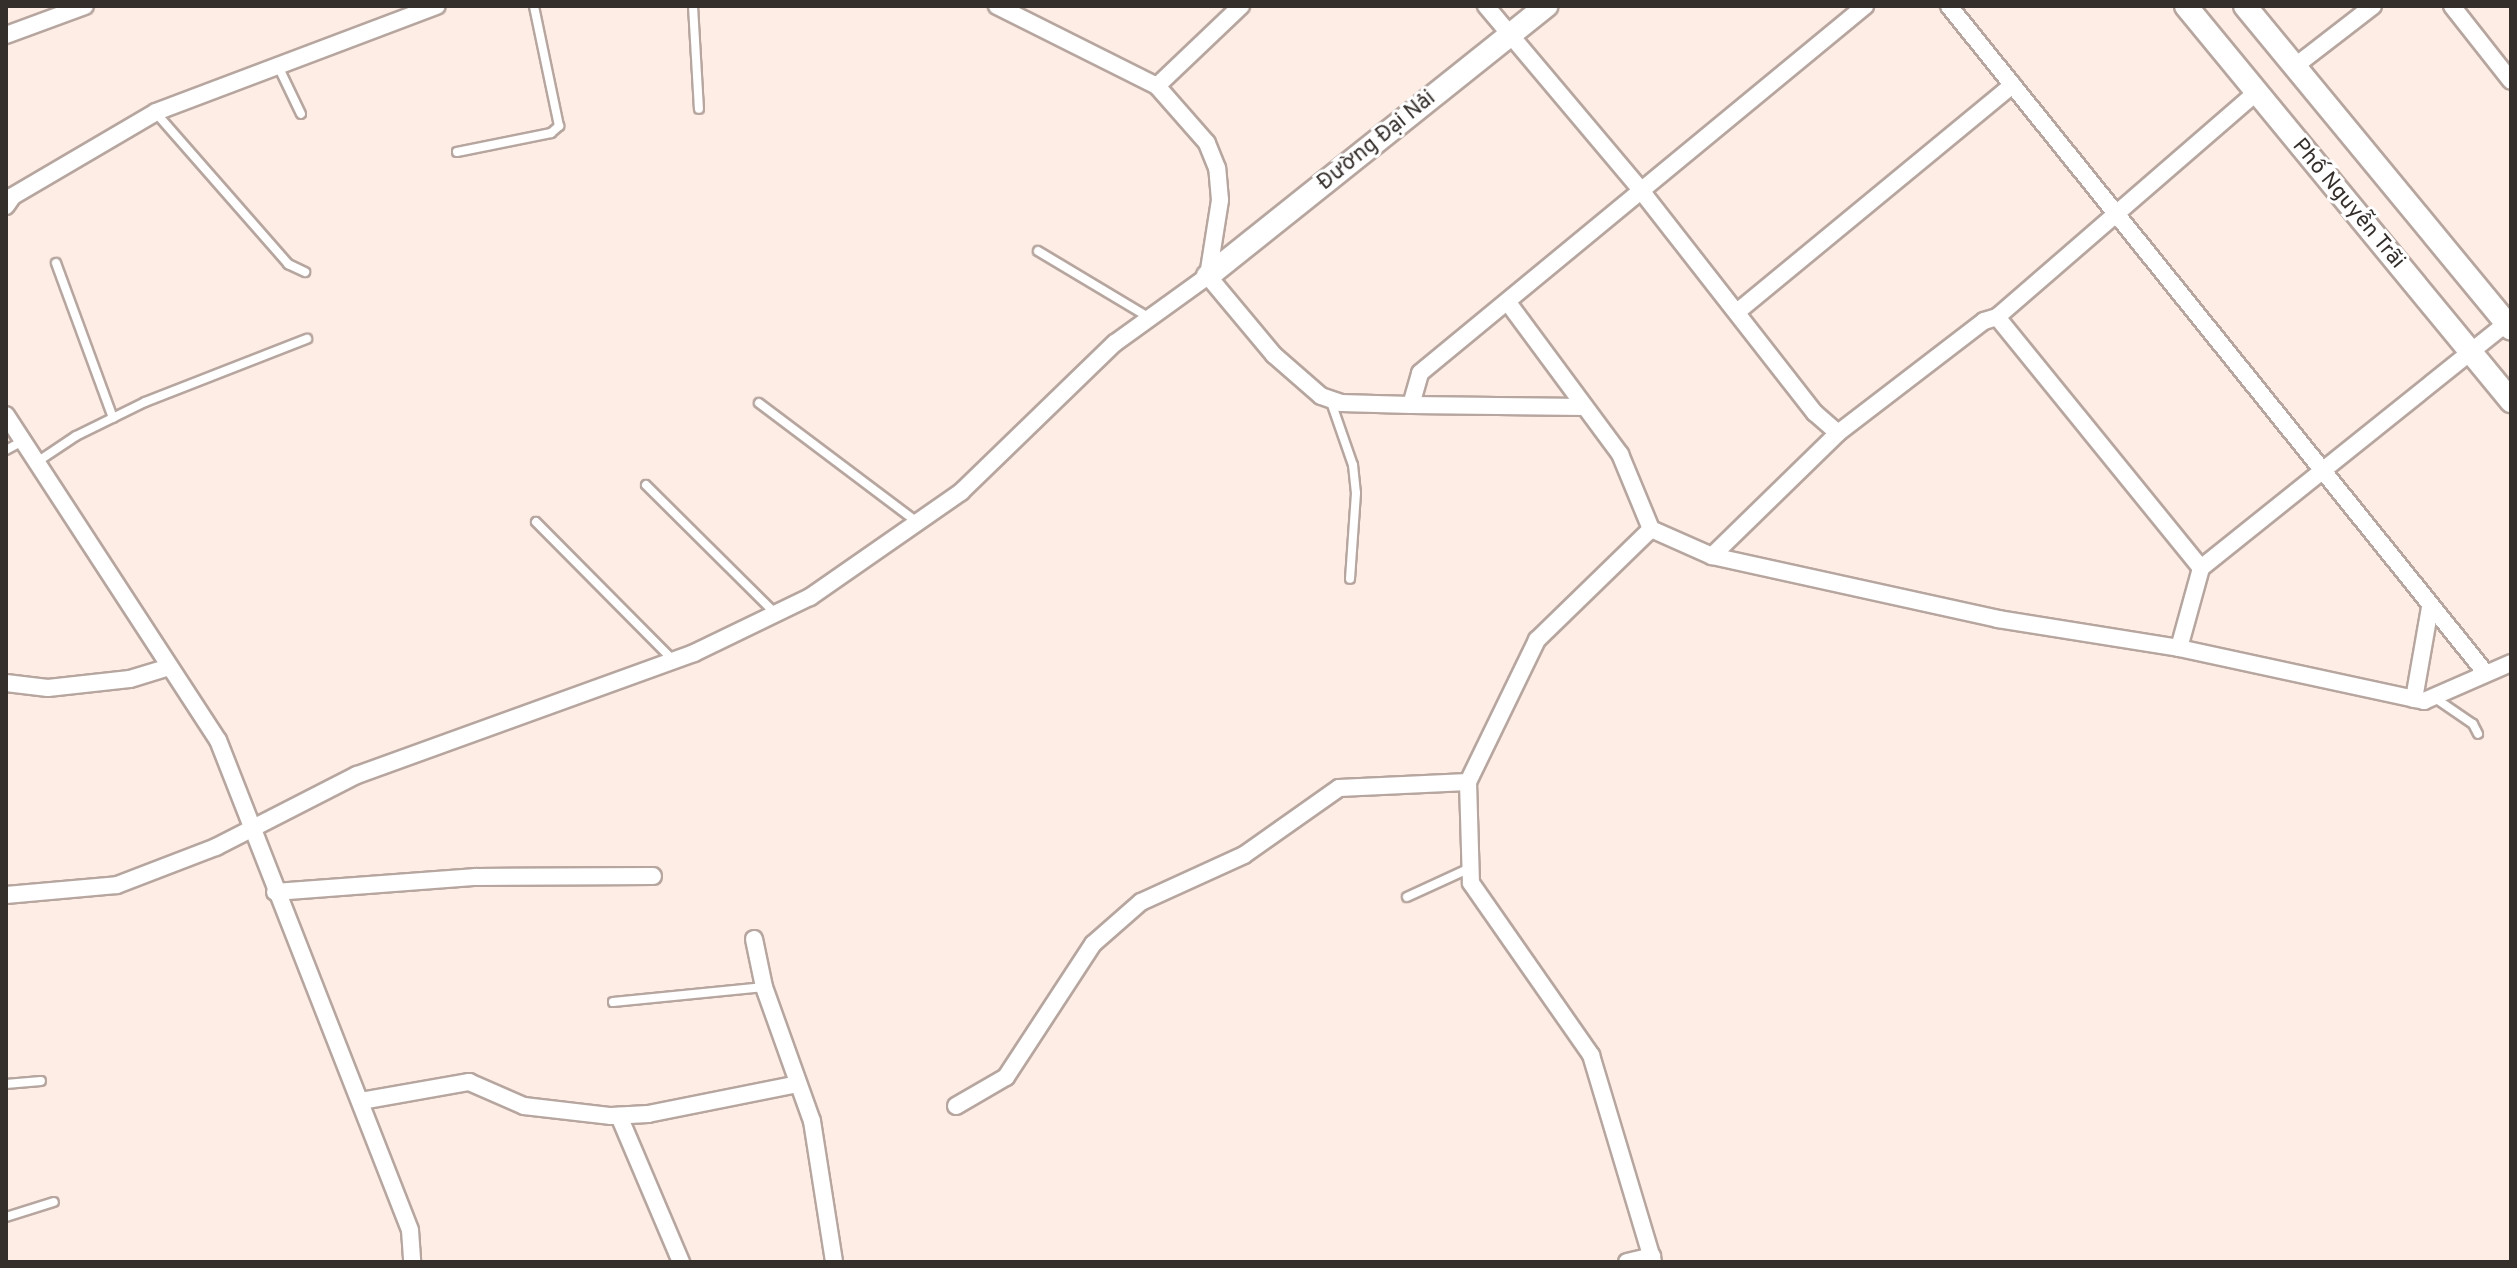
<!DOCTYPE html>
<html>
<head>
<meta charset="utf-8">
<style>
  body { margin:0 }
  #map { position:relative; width:2517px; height:1268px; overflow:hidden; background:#feede5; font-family:Overpass,sans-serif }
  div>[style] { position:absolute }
  .roads { filter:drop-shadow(2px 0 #b6a69f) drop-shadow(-2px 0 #b6a69f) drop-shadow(0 2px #b6a69f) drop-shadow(0 -2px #b6a69f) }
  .service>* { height:8px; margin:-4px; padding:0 4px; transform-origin:4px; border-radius:4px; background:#fff }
  .minor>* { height:16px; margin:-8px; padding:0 8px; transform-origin:8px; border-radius:8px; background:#fff }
  .tertiary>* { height:22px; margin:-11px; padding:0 11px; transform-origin:11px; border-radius:11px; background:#fff }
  span { translate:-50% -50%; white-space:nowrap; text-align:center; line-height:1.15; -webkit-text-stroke:6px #fff; paint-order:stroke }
  .street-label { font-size:22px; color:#352f2c }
  .frame { position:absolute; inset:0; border:8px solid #352f2c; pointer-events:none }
</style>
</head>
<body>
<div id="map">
  <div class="roads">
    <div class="service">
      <div style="left:693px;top:6px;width:103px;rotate:86.7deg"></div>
      <div style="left:278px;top:66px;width:53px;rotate:64.4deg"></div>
      <div style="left:156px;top:113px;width:201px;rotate:48.8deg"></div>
      <div style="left:288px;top:264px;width:19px;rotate:25deg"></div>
      <div style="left:457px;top:152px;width:96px;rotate:-11.4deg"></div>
      <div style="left:551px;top:133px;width:11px;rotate:-41deg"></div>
      <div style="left:559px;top:126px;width:123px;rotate:-101.8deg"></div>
      <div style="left:1038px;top:251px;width:131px;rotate:30.9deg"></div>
      <div style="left:56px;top:263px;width:165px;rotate:69.8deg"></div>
      <div style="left:1331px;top:402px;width:67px;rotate:70.8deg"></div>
      <div style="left:1353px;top:465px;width:28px;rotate:84deg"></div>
      <div style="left:1356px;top:493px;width:86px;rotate:94deg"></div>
      <div style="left:759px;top:403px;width:198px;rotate:37deg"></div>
      <div style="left:6px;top:450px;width:19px;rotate:-28deg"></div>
      <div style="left:37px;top:462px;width:47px;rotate:-33.7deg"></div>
      <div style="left:76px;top:436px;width:77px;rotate:-26.2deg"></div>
      <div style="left:145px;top:402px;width:174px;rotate:-21.3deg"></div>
      <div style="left:646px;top:485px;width:182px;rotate:44.8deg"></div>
      <div style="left:536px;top:522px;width:193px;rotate:45.2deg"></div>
      <div style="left:2435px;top:698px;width:46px;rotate:34.4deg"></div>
      <div style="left:2473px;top:724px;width:11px;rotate:63deg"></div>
      <div style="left:1407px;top:897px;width:69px;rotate:-24.7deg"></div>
      <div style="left:613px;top:1002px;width:152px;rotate:-5.7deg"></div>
      <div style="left:6px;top:1084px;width:35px;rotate:-5deg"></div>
      <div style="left:6px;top:1217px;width:50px;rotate:-17.4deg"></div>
    </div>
    <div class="minor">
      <div style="left:1486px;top:6px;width:238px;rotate:49.9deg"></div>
      <div style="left:1639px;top:188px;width:286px;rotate:52deg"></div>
      <div style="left:1815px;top:413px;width:30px;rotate:41deg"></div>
      <div style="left:1949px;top:6px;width:853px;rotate:51.18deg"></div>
      <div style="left:2452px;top:6px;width:95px;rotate:51.8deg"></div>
      <div style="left:6px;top:35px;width:84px;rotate:-20.2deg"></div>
      <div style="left:2294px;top:67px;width:100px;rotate:-37.7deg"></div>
      <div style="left:1157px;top:86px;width:116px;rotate:-43.6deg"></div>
      <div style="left:6px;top:206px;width:12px;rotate:-55deg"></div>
      <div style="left:13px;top:196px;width:166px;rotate:-30.4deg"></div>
      <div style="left:156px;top:112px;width:300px;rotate:-20.7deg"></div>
      <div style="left:1208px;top:276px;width:103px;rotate:50.1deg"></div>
      <div style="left:1274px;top:355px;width:62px;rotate:41.1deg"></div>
      <div style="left:1321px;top:396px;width:21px;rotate:19deg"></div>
      <div style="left:1341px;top:403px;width:70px;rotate:1.6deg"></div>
      <div style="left:1509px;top:304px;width:187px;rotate:53.5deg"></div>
      <div style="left:1620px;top:454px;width:81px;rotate:67.5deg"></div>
      <div style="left:1651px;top:529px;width:67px;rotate:23.9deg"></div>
      <div style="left:1712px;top:556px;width:293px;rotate:12.4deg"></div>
      <div style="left:1998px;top:619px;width:183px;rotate:9.1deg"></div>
      <div style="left:2179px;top:648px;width:251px;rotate:12.2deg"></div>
      <div style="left:2424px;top:701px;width:95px;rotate:-23.6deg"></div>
      <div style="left:1737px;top:312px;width:357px;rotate:-39.5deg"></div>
      <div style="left:1997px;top:317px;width:323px;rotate:50.9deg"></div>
      <div style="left:1584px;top:407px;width:173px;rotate:-179.3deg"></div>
      <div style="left:1411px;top:405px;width:33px;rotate:-74deg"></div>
      <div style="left:1420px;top:373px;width:577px;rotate:-39.51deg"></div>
      <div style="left:6px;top:415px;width:388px;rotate:56.9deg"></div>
      <div style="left:218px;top:740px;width:526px;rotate:68.6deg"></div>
      <div style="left:410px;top:1230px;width:32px;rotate:86deg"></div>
      <div style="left:1712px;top:556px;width:176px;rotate:-44.3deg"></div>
      <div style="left:1838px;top:433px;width:184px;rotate:-37.5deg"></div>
      <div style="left:1984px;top:321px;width:14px;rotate:-17deg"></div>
      <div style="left:1997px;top:317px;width:342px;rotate:-40.9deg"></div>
      <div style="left:2179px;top:648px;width:83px;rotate:-74.6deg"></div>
      <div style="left:2201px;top:568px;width:397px;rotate:-38.7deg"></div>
      <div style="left:6px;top:683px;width:42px;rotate:6.8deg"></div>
      <div style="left:48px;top:688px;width:82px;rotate:-6.3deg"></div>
      <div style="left:130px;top:679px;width:39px;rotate:-17deg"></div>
      <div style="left:2414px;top:699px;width:93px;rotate:-80.1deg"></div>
      <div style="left:1468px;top:782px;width:158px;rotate:-64.1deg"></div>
      <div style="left:1537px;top:640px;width:159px;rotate:-44.2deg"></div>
      <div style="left:275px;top:892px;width:202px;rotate:-4.3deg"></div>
      <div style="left:476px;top:877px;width:177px;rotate:-0.3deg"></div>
      <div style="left:6px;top:895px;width:111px;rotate:-5.1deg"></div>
      <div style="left:117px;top:885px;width:106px;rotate:-21deg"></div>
      <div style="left:216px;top:847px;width:158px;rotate:-27.1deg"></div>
      <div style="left:357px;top:775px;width:358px;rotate:-19.9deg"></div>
      <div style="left:694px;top:653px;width:129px;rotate:-25.8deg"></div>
      <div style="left:810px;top:597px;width:184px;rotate:-34.8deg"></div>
      <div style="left:961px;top:492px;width:214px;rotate:-44.1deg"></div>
      <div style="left:1115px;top:343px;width:115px;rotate:-35.8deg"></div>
      <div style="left:1208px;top:276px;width:77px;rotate:-81deg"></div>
      <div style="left:1220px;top:200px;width:32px;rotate:-95deg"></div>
      <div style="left:1217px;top:168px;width:27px;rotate:-112deg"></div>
      <div style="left:1207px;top:143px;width:76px;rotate:-131.3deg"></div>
      <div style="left:1157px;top:86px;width:179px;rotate:-153.4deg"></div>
      <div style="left:754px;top:939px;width:49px;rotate:78.2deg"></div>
      <div style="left:764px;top:987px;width:142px;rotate:70.3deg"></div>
      <div style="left:812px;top:1121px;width:143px;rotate:81.1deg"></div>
      <div style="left:361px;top:1101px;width:110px;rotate:-10deg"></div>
      <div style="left:469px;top:1082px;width:60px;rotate:23.6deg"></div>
      <div style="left:524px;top:1106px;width:88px;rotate:6.6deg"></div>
      <div style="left:611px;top:1116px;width:37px;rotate:-3deg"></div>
      <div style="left:648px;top:1114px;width:153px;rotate:-11.3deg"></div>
      <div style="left:956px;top:1106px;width:58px;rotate:-30.1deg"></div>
      <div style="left:1006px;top:1077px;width:159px;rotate:-56.8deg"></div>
      <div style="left:1093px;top:944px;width:64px;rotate:-41.2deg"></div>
      <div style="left:1141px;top:902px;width:113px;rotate:-24.5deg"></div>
      <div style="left:1244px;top:855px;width:116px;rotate:-35.2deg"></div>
      <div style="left:1339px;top:788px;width:129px;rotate:-2.7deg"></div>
      <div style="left:1468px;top:782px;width:101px;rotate:88.3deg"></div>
      <div style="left:1471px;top:883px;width:210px;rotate:55.1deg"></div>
      <div style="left:1591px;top:1055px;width:216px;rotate:73.3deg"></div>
      <div style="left:619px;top:1116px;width:159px;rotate:67deg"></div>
      <div style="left:1627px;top:1262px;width:26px;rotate:-13deg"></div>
    </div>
    <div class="tertiary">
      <div style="left:2186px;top:6px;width:512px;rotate:50.55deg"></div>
      <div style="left:2245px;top:6px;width:418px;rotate:50.5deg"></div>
      <div style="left:1208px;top:276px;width:433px;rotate:-38.6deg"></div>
    </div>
  </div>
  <div class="street-label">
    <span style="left:1377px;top:141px;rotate:-39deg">Đường Đại Nải</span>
    <span style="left:2348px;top:204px;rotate:50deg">Phố Nguyễn Trãi</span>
  </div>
  <div class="frame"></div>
</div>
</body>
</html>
